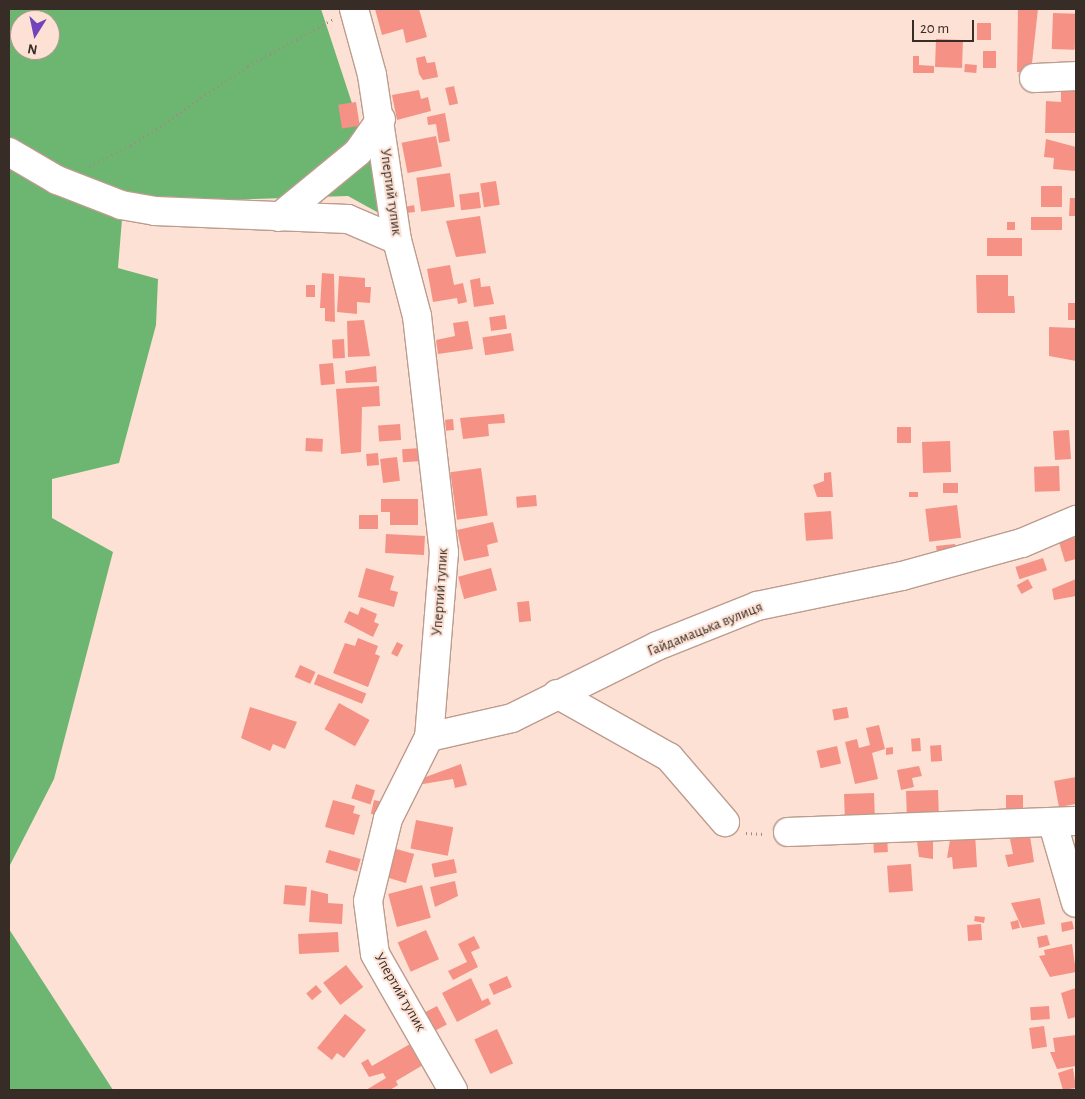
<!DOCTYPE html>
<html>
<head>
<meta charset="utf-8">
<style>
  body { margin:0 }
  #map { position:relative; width:1085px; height:1099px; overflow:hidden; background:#fce1d4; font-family:"Alegreya Sans",sans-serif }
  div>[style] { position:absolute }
  .forest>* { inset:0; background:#6db671 }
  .building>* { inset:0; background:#f59285; transform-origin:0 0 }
  .path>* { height:3px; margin-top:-1.5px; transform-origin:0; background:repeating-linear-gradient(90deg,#9e8b81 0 1px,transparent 0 5px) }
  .roads { filter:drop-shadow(1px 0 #bc9c8e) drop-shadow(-1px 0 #bc9c8e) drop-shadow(0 1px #bc9c8e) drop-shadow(0 -1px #bc9c8e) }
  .minor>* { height:28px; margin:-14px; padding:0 14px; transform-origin:14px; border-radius:14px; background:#fff }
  span { translate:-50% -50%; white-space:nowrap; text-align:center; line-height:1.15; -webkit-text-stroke:4px #fce1d4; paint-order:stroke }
  .street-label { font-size:15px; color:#382c26 }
  .frame { position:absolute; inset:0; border:10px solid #382c26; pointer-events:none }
  .north { position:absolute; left:10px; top:10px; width:50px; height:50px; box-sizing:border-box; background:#fce1d4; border:1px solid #ae998e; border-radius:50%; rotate:190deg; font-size:14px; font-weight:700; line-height:20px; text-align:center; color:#382c26 }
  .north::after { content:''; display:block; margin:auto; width:18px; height:22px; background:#7244bb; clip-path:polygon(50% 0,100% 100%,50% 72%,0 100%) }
  .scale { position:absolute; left:912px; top:20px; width:62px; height:22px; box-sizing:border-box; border:2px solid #382c26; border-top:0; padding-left:6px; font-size:15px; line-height:18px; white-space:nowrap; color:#382c26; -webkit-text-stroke:4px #fce1d4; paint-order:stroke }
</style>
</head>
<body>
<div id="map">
  <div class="forest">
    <div style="clip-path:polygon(evenodd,9px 9px,321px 9px,370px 158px,385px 170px,388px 204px,377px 212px,348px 196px,222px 200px,122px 219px,118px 268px,158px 279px,156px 325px,119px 463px,52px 479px,52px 518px,113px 552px,54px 779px,9px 867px,9px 9px,20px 20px,50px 20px,50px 50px,20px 50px,20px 20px)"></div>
    <div style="clip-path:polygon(9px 929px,113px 1090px,9px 1090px)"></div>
  </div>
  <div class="building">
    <div style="clip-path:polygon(375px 9px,419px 9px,427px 37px,406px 43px,403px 29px,382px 35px)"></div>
    <div style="clip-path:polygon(1018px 9px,1038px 9px,1031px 72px,1017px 72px)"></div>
    <div style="left:1053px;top:13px;width:23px;height:36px;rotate:2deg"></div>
    <div style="left:977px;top:23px;width:14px;height:17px"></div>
    <div style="left:936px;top:39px;width:27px;height:28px;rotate:2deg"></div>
    <div style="left:983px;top:51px;width:13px;height:17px"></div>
    <div style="clip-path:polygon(425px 56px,427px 63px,435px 62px,438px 77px,423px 80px,419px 74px,416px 58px)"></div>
    <div style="clip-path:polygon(913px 56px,919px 56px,919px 65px,934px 66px,934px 73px,913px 73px)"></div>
    <div style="left:965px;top:64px;width:12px;height:8px;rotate:5deg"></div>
    <div style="left:454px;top:86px;width:18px;height:9px;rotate:77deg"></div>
    <div style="clip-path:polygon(1061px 89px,1076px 89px,1076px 133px,1045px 133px,1046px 101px,1061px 102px)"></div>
    <div style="clip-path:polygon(419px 90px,421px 99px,428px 97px,431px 111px,397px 120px,392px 95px)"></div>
    <div style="left:356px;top:102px;width:24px;height:18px;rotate:81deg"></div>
    <div style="clip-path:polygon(445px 113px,450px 141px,439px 143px,436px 124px,428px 125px,427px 117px)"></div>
    <div style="left:436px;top:136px;width:31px;height:35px;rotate:79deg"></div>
    <div style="clip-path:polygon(1046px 139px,1076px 147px,1076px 171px,1053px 169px,1054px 158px,1044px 157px)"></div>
    <div style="left:450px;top:173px;width:34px;height:34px;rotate:82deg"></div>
    <div style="left:496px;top:181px;width:24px;height:16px;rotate:81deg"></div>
    <div style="left:1041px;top:186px;width:21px;height:21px"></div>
    <div style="left:479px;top:192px;width:16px;height:20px;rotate:83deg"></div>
    <div style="clip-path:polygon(1070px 198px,1076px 198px,1076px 216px,1069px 216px)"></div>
    <div style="clip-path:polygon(414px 205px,415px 212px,406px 213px,405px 207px)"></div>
    <div style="clip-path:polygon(480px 216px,486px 253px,456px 257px,446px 221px)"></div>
    <div style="left:1062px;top:217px;width:13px;height:31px;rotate:90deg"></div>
    <div style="left:1007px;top:222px;width:8px;height:8px"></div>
    <div style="left:987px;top:238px;width:35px;height:18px"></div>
    <div style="clip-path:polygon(450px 265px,454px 285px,463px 283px,467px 302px,458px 304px,457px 298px,433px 302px,427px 269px)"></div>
    <div style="clip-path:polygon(322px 273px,334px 274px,335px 322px,325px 321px,325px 308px,320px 308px)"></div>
    <div style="clip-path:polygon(976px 275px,1008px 275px,1008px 296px,1014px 296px,1015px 313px,977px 313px)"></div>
    <div style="clip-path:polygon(339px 276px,365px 278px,365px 287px,371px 287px,370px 303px,357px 302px,357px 314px,337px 312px)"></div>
    <div style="clip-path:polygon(480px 278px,481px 287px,490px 286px,494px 304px,474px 307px,470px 280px)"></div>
    <div style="left:306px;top:285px;width:9px;height:12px"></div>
    <div style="left:1068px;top:303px;width:7px;height:17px"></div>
    <div style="left:505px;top:315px;width:14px;height:16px;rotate:82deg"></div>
    <div style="clip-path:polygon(364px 320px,370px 356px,348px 357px,347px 321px)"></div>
    <div style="clip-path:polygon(468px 321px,473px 349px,438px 354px,436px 340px,455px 336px,453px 323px)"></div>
    <div style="clip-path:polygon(1049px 327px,1076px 328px,1076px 361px,1049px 356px)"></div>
    <div style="left:511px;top:333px;width:18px;height:29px;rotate:81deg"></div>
    <div style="left:344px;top:339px;width:19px;height:12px;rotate:87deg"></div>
    <div style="left:333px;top:363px;width:21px;height:14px;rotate:85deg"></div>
    <div style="clip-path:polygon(376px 366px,377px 382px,346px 383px,345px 371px)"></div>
    <div style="clip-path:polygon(379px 386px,380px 406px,362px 407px,361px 452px,341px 454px,336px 389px)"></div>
    <div style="clip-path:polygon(504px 414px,505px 423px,488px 424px,489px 436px,463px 439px,460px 418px)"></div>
    <div style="left:453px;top:419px;width:11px;height:8px;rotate:85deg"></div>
    <div style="left:400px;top:424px;width:16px;height:22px;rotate:86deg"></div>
    <div style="left:897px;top:427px;width:14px;height:16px"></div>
    <div style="left:1069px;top:430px;width:29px;height:16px;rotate:86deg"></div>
    <div style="left:306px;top:438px;width:17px;height:13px;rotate:3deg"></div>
    <div style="left:950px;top:441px;width:31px;height:28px;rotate:88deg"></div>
    <div style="left:421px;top:448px;width:13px;height:19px;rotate:86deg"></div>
    <div style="left:378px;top:453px;width:12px;height:12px;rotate:85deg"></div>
    <div style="left:397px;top:457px;width:24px;height:17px;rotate:83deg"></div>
    <div style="left:1059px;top:466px;width:25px;height:25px;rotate:88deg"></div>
    <div style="left:481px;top:468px;width:48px;height:31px;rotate:82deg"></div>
    <div style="clip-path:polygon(831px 472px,833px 497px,817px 497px,813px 485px,824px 481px,824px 473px)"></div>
    <div style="left:958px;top:483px;width:10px;height:15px;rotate:90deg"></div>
    <div style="left:918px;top:492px;width:5px;height:9px;rotate:90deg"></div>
    <div style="left:536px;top:495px;width:11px;height:20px;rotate:85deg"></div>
    <div style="clip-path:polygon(381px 499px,418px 499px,418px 525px,390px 525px,390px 512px,381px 512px)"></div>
    <div style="left:957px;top:505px;width:33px;height:32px;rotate:83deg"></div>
    <div style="left:831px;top:511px;width:28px;height:27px;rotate:86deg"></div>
    <div style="left:359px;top:515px;width:19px;height:14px"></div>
    <div style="clip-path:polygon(493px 522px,498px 542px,487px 545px,489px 556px,464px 561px,457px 530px)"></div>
    <div style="left:386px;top:534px;width:39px;height:19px;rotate:3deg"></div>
    <div style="clip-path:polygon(1076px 537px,1076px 559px,1065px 562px,1059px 542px)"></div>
    <div style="left:955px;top:544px;width:10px;height:19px;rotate:84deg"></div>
    <div style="left:1043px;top:558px;width:13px;height:29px;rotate:72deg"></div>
    <div style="clip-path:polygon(366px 568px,394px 576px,390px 590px,398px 592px,394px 607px,358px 597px)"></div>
    <div style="left:491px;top:568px;width:23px;height:34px;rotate:75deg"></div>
    <div style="left:1028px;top:579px;width:10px;height:13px;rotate:61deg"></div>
    <div style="clip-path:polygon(1076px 579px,1076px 596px,1054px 600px,1052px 589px)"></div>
    <div style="left:529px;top:601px;width:20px;height:12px;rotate:84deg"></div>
    <div style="clip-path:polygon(361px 607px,377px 614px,374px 622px,379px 624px,373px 637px,344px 622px,349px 611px,358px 615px)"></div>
    <div style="clip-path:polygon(358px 638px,378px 646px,375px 654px,380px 656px,368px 687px,333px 673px,345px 643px,355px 646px)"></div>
    <div style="left:397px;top:642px;width:7px;height:13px;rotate:27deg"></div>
    <div style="left:300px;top:665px;width:17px;height:13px;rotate:24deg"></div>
    <div style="left:318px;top:674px;width:52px;height:11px;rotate:22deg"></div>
    <div style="left:339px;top:703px;width:35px;height:30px;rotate:29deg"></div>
    <div style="clip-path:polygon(250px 707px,297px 722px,285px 749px,273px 744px,270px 751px,241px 738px)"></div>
    <div style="left:847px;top:707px;width:11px;height:15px;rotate:80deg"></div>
    <div style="clip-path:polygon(879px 725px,885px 749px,872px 753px,878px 779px,855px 784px,845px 742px,857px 739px,859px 748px,870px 745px,866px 728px)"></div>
    <div style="left:920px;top:738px;width:13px;height:9px;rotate:86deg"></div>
    <div style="left:941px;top:745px;width:16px;height:11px;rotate:86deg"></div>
    <div style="left:837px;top:746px;width:18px;height:21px;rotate:77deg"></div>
    <div style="clip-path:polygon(893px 747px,893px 754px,886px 755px,886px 748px)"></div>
    <div style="clip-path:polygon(461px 764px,467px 785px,455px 788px,453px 779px,423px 784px,423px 778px)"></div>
    <div style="clip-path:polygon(919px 766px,922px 776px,912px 778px,914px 787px,901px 790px,897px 770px)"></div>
    <div style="clip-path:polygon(1076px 777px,1076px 804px,1059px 807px,1054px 781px)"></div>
    <div style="left:356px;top:784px;width:20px;height:15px;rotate:18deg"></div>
    <div style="left:938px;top:790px;width:27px;height:32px;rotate:88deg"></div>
    <div style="left:874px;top:793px;width:28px;height:30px;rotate:88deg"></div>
    <div style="left:1006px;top:795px;width:17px;height:19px"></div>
    <div style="clip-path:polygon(333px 800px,355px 806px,353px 813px,360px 815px,354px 835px,325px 827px)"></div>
    <div style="left:374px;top:800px;width:9px;height:14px;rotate:13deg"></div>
    <div style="left:416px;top:820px;width:38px;height:29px;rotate:11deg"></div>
    <div style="clip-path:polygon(975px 833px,977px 867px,953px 869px,952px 857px,947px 858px,951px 834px)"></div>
    <div style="clip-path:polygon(916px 834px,933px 835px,933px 859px,919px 857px)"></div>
    <div style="left:887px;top:835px;width:17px;height:14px;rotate:87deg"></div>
    <div style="clip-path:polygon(1030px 836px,1034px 862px,1008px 867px,1005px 855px,1013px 854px,1010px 839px)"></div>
    <div style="left:393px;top:848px;width:22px;height:30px;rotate:16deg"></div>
    <div style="left:329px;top:850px;width:33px;height:13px;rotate:16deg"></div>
    <div style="left:454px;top:859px;width:14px;height:23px;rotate:78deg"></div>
    <div style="left:911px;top:864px;width:27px;height:24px;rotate:86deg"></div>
    <div style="clip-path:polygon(455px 881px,458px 896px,435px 907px,430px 887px)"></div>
    <div style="left:285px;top:885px;width:22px;height:19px;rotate:5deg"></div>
    <div style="left:422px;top:885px;width:34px;height:35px;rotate:75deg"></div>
    <div style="clip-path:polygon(311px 890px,328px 894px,328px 903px,343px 904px,342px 924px,309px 922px)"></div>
    <div style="clip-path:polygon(1040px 898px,1045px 924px,1022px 928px,1011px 903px)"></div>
    <div style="clip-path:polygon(975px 916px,985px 917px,984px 923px,974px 921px)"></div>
    <div style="left:1018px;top:920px;width:8px;height:8px;rotate:76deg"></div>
    <div style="clip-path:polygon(1072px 921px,1074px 929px,1062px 932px,1061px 923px)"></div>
    <div style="left:981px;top:924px;width:16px;height:14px;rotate:86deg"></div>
    <div style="left:426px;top:930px;width:32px;height:31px;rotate:66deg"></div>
    <div style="left:338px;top:932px;width:20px;height:40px;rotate:87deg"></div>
    <div style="clip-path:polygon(1047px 935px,1050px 945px,1039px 948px,1037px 937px)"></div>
    <div style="clip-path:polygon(474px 936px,480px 948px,471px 952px,478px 967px,453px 980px,448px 971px,467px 962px,458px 944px)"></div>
    <div style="clip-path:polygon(1072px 944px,1076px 972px,1050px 977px,1039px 956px,1045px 955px,1044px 950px)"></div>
    <div style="left:346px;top:965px;width:28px;height:29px;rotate:52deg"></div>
    <div style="left:507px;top:976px;width:12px;height:20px;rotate:66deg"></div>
    <div style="clip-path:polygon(471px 978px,482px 1001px,488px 998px,491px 1004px,457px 1022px,442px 993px)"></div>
    <div style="left:316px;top:985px;width:9px;height:13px;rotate:49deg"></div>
    <div style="clip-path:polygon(1076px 988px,1076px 1017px,1068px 1019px,1061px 993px)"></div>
    <div style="left:437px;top:1006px;width:21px;height:14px;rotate:62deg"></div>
    <div style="left:1049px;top:1006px;width:13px;height:19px;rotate:86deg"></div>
    <div style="clip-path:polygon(345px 1014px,366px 1030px,344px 1058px,337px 1053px,332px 1060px,317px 1048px)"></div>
    <div style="left:1044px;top:1026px;width:21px;height:15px;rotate:82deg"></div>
    <div style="left:497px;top:1029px;width:38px;height:25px;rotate:65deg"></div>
    <div style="clip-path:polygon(1076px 1035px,1076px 1066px,1057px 1069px,1050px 1052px,1055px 1052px,1053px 1038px)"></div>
    <div style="clip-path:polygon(410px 1044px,423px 1065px,396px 1081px,398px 1085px,390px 1090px,366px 1090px,386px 1078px,383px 1073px,369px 1077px,361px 1063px,368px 1059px,372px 1066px)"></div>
    <div style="clip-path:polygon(1073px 1068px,1076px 1088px,1063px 1090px,1058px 1073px)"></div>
  </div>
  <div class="path">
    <div style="left:89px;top:166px;width:47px;rotate:-25.5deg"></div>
    <div style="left:131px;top:146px;width:142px;rotate:-34.4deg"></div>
    <div style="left:248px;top:66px;width:97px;rotate:-28.9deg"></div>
    <div style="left:746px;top:833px;width:20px;rotate:3deg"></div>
  </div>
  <div class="roads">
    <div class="minor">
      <div style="left:354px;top:9px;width:68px;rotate:74.7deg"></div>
      <div style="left:372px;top:75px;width:167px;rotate:81.4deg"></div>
      <div style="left:397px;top:240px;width:79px;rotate:75.3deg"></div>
      <div style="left:417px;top:316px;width:238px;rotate:83.5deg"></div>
      <div style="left:444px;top:552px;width:186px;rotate:94.6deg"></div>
      <div style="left:429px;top:737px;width:92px;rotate:116.6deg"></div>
      <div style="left:388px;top:819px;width:84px;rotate:103.7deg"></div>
      <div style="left:368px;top:901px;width:53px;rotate:82.5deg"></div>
      <div style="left:375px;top:954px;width:157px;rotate:60.2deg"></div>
      <div style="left:1034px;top:78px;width:42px;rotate:-2.7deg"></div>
      <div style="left:9px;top:152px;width:56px;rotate:30.3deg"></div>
      <div style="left:57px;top:180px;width:69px;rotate:21.3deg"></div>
      <div style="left:121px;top:205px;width:35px;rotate:10deg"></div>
      <div style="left:155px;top:211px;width:193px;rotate:2.4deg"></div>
      <div style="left:348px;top:219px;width:53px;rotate:23.2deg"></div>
      <div style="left:279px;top:217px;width:102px;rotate:-39.4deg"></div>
      <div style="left:358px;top:152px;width:40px;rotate:-55.1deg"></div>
      <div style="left:557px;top:694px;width:129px;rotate:29.4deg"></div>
      <div style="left:669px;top:757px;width:86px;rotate:49.3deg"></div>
      <div style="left:429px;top:737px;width:85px;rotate:-12.9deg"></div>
      <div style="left:512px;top:718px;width:162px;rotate:-26.4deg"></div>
      <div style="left:657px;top:646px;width:108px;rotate:-21.8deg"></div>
      <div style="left:757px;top:606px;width:148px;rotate:-11.7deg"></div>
      <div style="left:902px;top:576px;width:124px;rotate:-15.4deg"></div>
      <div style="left:1022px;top:543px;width:59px;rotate:-23.1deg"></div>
      <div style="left:1053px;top:824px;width:82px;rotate:73.8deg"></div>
      <div style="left:788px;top:832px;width:288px;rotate:-2.2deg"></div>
    </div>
  </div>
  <div class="street-label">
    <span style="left:391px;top:192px;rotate:82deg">Упертий тупик</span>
    <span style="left:440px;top:592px;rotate:-86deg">Упертий тупик</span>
    <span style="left:705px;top:629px;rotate:-22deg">Гайдамацька вулиця</span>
    <span style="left:400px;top:992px;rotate:60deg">Упертий тупик</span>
  </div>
  <div class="frame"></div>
  <div class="north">N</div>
  <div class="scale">20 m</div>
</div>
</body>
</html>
